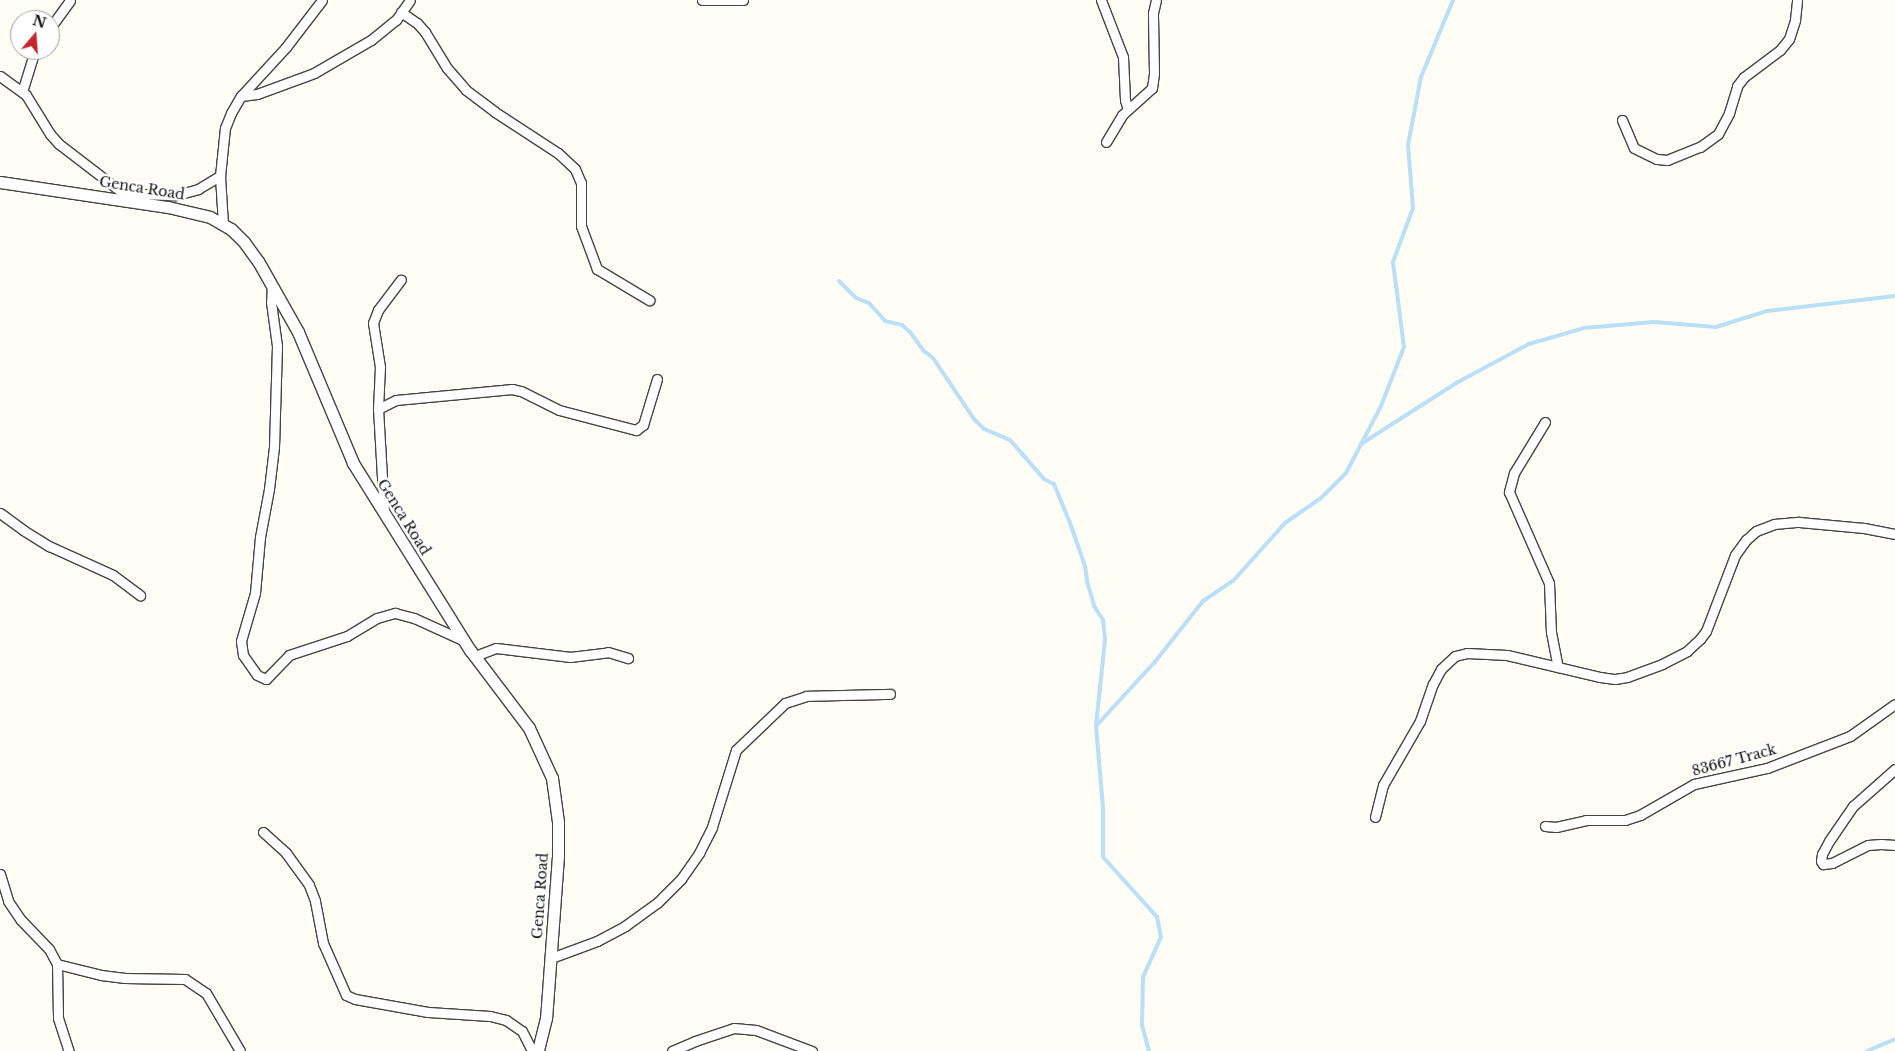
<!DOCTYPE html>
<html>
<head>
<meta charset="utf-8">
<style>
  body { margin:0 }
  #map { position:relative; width:1895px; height:1051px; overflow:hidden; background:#fffdf5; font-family:"Libre Baskerville",serif }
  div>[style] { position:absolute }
  .stream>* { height:4px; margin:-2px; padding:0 2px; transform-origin:2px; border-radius:2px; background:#b9e0f7 }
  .roads { filter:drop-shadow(1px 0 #444) drop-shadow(-1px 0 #444) drop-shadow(0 1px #444) drop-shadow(0 -1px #444) }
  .minor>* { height:9px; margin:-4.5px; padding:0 4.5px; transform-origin:4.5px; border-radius:4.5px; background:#fff }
  .tertiary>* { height:11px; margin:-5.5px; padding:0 5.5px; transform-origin:5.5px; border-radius:5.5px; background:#fff }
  span { translate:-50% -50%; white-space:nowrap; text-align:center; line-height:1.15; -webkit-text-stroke:5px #fff; paint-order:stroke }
  .street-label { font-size:14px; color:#111 }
  .north { position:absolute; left:10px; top:10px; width:50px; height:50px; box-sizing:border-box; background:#fff; border:1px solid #a0a0a0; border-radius:50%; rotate:18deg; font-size:14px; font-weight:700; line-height:20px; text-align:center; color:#111 }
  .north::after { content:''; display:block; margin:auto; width:18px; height:22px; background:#c4262e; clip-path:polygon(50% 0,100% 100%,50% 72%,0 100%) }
</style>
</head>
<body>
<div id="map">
  <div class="stream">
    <div style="left:839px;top:281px;width:24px;rotate:45deg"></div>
    <div style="left:856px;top:298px;width:14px;rotate:21deg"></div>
    <div style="left:869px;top:303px;width:24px;rotate:48deg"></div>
    <div style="left:885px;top:321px;width:17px;rotate:13deg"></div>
    <div style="left:902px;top:325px;width:11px;rotate:41deg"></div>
    <div style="left:910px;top:332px;width:24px;rotate:54deg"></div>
    <div style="left:924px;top:351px;width:11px;rotate:38deg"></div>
    <div style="left:933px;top:358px;width:73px;rotate:56.1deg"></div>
    <div style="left:974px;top:419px;width:14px;rotate:45deg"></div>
    <div style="left:984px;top:429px;width:28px;rotate:23deg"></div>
    <div style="left:1010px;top:440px;width:52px;rotate:48.9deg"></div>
    <div style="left:1044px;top:479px;width:11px;rotate:27deg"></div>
    <div style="left:1054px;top:484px;width:42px;rotate:67.7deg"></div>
    <div style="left:1070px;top:523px;width:46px;rotate:70.8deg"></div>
    <div style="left:1085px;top:566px;width:15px;rotate:82deg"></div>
    <div style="left:1087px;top:581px;width:26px;rotate:74deg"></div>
    <div style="left:1094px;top:606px;width:17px;rotate:57deg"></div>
    <div style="left:1103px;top:620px;width:20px;rotate:84deg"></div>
    <div style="left:1105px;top:640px;width:86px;rotate:96deg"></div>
    <div style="left:1096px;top:726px;width:82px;rotate:85.1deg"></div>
    <div style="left:1103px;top:808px;width:49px;rotate:90deg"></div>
    <div style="left:1103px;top:857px;width:81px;rotate:48deg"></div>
    <div style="left:1157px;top:917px;width:20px;rotate:79deg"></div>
    <div style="left:1161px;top:937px;width:44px;rotate:114.2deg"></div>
    <div style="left:1143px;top:977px;width:48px;rotate:91.2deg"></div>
    <div style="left:1142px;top:1025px;width:27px;rotate:75deg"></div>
    <div style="left:1361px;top:444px;width:115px;rotate:-32.6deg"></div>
    <div style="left:1458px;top:382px;width:81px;rotate:-28.2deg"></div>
    <div style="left:1529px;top:344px;width:57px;rotate:-16.2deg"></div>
    <div style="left:1584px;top:328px;width:70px;rotate:-4.9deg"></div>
    <div style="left:1654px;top:322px;width:62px;rotate:4.6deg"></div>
    <div style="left:1716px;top:327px;width:53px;rotate:-17.4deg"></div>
    <div style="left:1767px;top:311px;width:129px;rotate:-6.7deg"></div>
    <div style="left:1096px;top:726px;width:86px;rotate:-47.4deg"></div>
    <div style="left:1154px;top:663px;width:79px;rotate:-51.7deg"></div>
    <div style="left:1203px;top:601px;width:36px;rotate:-34deg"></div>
    <div style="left:1233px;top:581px;width:78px;rotate:-48.1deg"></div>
    <div style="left:1285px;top:523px;width:44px;rotate:-34.8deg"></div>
    <div style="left:1321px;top:498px;width:35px;rotate:-45deg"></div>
    <div style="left:1346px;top:473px;width:76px;rotate:-62.4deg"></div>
    <div style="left:1381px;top:406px;width:63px;rotate:-68.7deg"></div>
    <div style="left:1404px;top:347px;width:86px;rotate:-97.4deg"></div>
    <div style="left:1393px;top:262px;width:58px;rotate:-69.7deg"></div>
    <div style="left:1413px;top:208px;width:63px;rotate:-94.5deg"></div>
    <div style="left:1408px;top:145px;width:69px;rotate:-79.2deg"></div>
    <div style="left:1421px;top:77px;width:83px;rotate:-67.4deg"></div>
    <div style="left:1867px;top:1051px;width:30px;rotate:-23deg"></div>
  </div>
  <div class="roads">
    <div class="minor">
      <div style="left:702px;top:0;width:41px"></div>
      <div style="left:1101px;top:0;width:61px;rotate:68.9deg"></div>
      <div style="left:1123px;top:57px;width:43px;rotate:87.3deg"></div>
      <div style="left:1125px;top:100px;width:9px;rotate:72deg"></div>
      <div style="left:401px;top:12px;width:19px;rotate:35deg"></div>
      <div style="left:417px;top:23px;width:12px;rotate:48deg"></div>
      <div style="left:425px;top:32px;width:42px;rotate:58.6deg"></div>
      <div style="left:447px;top:68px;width:29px;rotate:49deg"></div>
      <div style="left:466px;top:90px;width:36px;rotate:37deg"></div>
      <div style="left:495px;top:112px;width:75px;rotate:33.1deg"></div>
      <div style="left:558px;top:153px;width:23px;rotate:43deg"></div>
      <div style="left:575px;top:169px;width:15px;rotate:67deg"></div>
      <div style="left:581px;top:183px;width:43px;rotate:90deg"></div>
      <div style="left:581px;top:226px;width:46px;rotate:69.6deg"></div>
      <div style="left:597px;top:269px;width:61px;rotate:30.8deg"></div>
      <div style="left:50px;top:28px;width:34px;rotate:-54deg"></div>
      <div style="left:0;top:76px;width:32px;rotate:36deg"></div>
      <div style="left:26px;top:95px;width:46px;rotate:58.4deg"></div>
      <div style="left:50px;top:134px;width:13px;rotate:48deg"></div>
      <div style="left:59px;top:144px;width:76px;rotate:37.5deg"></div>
      <div style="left:119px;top:190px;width:20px;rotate:11deg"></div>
      <div style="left:139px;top:194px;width:37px;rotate:2deg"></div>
      <div style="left:176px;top:195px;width:23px;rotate:-15deg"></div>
      <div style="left:198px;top:189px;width:26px;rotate:-31deg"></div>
      <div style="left:22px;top:92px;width:44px;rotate:-72.8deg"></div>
      <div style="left:241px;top:96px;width:16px;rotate:-7deg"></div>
      <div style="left:257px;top:94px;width:61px;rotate:-20.2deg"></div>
      <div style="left:314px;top:73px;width:66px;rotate:-30.1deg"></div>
      <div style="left:371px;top:40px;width:32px;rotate:-39deg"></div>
      <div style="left:396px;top:20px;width:24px;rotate:-55deg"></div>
      <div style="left:1622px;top:120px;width:30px;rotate:67deg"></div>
      <div style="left:1634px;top:148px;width:25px;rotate:26deg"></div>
      <div style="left:1657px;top:159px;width:10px;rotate:6deg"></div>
      <div style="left:1667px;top:160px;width:35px;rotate:-22deg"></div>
      <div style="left:1700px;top:147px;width:22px;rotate:-36deg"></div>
      <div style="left:1718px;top:134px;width:24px;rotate:-62deg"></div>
      <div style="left:1729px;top:113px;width:28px;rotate:-73deg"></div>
      <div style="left:1737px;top:86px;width:11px;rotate:-52deg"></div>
      <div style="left:1744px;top:77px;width:45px;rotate:-36.9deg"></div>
      <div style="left:1780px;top:50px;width:14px;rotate:-51deg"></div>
      <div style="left:1789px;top:39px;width:20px;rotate:-72deg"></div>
      <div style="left:1795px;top:20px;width:20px;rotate:-84deg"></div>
      <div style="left:1106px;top:142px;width:31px;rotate:-59deg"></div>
      <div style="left:1122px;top:115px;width:40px;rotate:-42deg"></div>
      <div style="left:1152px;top:88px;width:15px;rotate:-82deg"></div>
      <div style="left:1154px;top:73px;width:60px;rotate:-91deg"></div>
      <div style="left:1153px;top:13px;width:13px;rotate:-77deg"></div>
      <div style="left:223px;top:224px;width:48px;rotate:-93.6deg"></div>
      <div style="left:220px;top:176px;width:48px;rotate:-84.1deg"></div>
      <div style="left:225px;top:128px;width:16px;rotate:-68deg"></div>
      <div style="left:231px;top:113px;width:20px;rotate:-60deg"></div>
      <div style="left:241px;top:96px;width:67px;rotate:-47.4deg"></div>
      <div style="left:286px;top:47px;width:59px;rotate:-52.5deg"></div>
      <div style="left:272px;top:285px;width:17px;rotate:93deg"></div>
      <div style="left:271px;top:302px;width:44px;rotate:82.2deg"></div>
      <div style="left:277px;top:346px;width:101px;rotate:91.7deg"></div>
      <div style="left:274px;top:447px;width:42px;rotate:96.8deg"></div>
      <div style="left:269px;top:489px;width:49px;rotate:100.6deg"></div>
      <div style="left:260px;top:537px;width:56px;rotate:95.1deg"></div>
      <div style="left:255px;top:593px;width:50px;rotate:106.3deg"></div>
      <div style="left:241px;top:641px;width:14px;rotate:82deg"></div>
      <div style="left:243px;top:655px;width:24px;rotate:55deg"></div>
      <div style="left:257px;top:675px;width:10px;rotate:24deg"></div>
      <div style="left:266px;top:679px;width:33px;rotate:-46deg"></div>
      <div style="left:289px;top:655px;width:61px;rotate:-18.1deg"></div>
      <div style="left:347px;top:636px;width:35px;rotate:-31deg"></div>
      <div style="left:377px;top:618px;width:19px;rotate:-16deg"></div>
      <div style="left:395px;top:613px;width:20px;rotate:15deg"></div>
      <div style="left:414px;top:618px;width:56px;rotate:24.3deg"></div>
      <div style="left:378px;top:409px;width:20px;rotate:-27deg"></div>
      <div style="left:396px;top:400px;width:117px;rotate:-5.4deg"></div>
      <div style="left:512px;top:389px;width:9px;rotate:13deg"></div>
      <div style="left:521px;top:391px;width:42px;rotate:26.6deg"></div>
      <div style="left:559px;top:410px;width:80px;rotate:14.6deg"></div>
      <div style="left:636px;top:430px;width:9px;rotate:-36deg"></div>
      <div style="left:643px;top:425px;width:48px;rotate:-73.1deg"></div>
      <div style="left:1545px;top:422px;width:60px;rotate:121.3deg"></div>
      <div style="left:1514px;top:473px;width:20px;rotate:105deg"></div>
      <div style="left:1509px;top:492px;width:99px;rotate:66.3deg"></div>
      <div style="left:1549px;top:583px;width:49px;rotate:87.7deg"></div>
      <div style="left:1551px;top:632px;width:36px;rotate:79deg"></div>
      <div style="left:384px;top:512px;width:103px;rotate:-93.3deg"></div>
      <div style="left:378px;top:409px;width:42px;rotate:-87.3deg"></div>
      <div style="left:380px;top:367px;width:45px;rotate:-99deg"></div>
      <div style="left:373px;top:323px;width:14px;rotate:-69deg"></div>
      <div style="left:378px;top:310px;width:38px;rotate:-53deg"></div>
      <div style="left:0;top:513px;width:29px;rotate:36deg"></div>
      <div style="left:23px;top:530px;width:31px;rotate:32deg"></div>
      <div style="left:49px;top:546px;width:70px;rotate:24.4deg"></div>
      <div style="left:113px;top:575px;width:34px;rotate:37deg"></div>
      <div style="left:475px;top:656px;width:22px;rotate:-21deg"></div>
      <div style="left:496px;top:648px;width:75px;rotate:6.9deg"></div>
      <div style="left:570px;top:657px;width:38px;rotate:-7deg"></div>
      <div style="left:608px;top:652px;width:21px;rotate:17deg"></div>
      <div style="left:1895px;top:769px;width:56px;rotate:138.6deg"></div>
      <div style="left:1853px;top:806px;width:42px;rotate:124.4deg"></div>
      <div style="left:1829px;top:841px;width:15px;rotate:118deg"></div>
      <div style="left:1822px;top:854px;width:7px;rotate:98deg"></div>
      <div style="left:1821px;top:861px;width:4px;rotate:56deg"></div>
      <div style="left:1823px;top:864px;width:9px;rotate:-6deg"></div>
      <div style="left:1832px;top:863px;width:40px;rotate:-26.6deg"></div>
      <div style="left:1868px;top:845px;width:13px;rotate:-4deg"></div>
      <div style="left:1881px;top:844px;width:14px;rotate:4deg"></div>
      <div style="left:1375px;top:817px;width:33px;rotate:-76deg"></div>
      <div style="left:1383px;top:785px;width:74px;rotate:-60deg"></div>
      <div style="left:1420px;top:721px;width:39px;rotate:-71deg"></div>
      <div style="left:1433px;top:684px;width:17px;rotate:-62deg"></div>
      <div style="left:1441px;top:669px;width:19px;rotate:-43deg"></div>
      <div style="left:1455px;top:656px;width:12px;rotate:-14deg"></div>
      <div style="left:1467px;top:653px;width:40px;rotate:2.9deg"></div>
      <div style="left:1507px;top:655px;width:96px;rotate:13.3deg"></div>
      <div style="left:1600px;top:677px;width:15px;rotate:8deg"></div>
      <div style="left:1615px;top:679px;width:12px;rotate:-9deg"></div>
      <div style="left:1627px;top:677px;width:37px;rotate:-20deg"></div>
      <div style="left:1662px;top:664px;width:28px;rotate:-27deg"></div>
      <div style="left:1687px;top:651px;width:18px;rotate:-43deg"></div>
      <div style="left:1700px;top:639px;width:10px;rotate:-53deg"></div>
      <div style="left:1706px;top:631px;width:81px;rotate:-69.1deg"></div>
      <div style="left:1735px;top:555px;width:19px;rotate:-54deg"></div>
      <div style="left:1746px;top:540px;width:13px;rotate:-42deg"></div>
      <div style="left:1756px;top:531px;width:19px;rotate:-21deg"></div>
      <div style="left:1774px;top:524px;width:25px;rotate:-5deg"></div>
      <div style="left:1799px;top:522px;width:65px;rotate:5.3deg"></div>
      <div style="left:1864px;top:528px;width:32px;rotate:11deg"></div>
      <div style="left:1545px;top:826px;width:11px;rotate:5deg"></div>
      <div style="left:1556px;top:827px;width:31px;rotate:-13deg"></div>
      <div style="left:1586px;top:820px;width:39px"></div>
      <div style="left:1625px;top:820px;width:16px;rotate:-18deg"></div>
      <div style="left:1640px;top:815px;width:62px;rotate:-29.9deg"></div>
      <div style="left:1694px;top:784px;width:75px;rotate:-12.4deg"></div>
      <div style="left:1767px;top:768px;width:89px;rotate:-21.1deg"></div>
      <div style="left:1850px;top:736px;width:55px;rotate:-35.4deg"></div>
      <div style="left:263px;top:832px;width:31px;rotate:42deg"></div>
      <div style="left:286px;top:853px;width:39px;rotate:54deg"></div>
      <div style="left:309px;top:885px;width:17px;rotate:69deg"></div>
      <div style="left:315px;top:901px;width:43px;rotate:79.2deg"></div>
      <div style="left:323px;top:943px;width:57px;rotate:66.1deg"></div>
      <div style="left:346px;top:995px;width:10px;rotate:24deg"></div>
      <div style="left:355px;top:999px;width:74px;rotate:10.1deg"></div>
      <div style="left:428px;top:1012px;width:62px;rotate:3.7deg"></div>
      <div style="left:490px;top:1016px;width:16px;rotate:14deg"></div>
      <div style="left:506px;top:1020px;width:19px;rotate:35deg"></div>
      <div style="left:522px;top:1031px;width:22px;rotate:63deg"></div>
      <div style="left:0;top:874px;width:28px;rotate:73deg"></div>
      <div style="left:8px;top:901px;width:23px;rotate:56deg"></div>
      <div style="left:21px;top:920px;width:40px;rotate:46deg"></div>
      <div style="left:49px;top:949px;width:17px;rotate:62deg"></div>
      <div style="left:57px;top:964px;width:54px;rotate:88.9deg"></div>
      <div style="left:58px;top:1018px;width:35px;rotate:72deg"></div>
      <div style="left:551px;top:958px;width:49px;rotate:-20.3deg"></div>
      <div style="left:597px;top:941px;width:32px;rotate:-28deg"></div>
      <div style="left:625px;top:926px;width:39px;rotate:-36deg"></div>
      <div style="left:657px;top:903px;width:34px;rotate:-45deg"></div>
      <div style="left:681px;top:879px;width:32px;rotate:-55deg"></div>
      <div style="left:699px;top:853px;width:29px;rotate:-63deg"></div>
      <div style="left:712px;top:827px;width:81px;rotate:-72.7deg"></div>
      <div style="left:736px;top:750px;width:68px;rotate:-43.8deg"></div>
      <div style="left:785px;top:703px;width:22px;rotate:-18deg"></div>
      <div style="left:806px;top:696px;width:84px;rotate:-1.4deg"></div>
      <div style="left:57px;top:964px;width:45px;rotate:14deg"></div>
      <div style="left:101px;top:975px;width:24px;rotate:7deg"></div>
      <div style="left:125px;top:978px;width:60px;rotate:1deg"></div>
      <div style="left:185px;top:979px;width:25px;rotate:34deg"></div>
      <div style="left:206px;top:993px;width:67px;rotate:59.6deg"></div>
      <div style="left:672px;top:1051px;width:25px;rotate:-23deg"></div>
      <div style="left:695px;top:1041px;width:41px;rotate:-18.4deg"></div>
      <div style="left:734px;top:1028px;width:22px;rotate:5deg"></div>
      <div style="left:756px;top:1030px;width:60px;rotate:20.6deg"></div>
    </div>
    <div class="tertiary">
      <div style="left:0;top:182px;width:170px;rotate:8.5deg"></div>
      <div style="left:168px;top:207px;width:43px;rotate:13.4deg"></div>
      <div style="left:210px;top:217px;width:24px;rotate:30deg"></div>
      <div style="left:231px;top:229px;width:18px;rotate:45deg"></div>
      <div style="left:244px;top:242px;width:24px;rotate:54deg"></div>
      <div style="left:258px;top:261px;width:81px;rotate:60.6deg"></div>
      <div style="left:298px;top:332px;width:142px;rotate:67.2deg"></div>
      <div style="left:353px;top:463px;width:221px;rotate:58deg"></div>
      <div style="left:470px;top:650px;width:98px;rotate:52.9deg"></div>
      <div style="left:529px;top:728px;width:55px;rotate:65.3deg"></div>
      <div style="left:552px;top:778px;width:44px;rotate:82.2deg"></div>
      <div style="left:558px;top:822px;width:34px;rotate:90deg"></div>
      <div style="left:558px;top:856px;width:162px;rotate:94.2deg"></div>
      <div style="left:546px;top:1018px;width:34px;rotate:104deg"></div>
    </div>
  </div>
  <div class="street-label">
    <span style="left:142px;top:188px;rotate:9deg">Genca Road</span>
    <span style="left:404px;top:517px;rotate:58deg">Genca Road</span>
    <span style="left:1734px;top:760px;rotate:-15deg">83667 Track</span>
    <span style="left:540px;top:896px;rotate:-86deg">Genca Road</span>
  </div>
  <div class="north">N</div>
</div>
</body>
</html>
